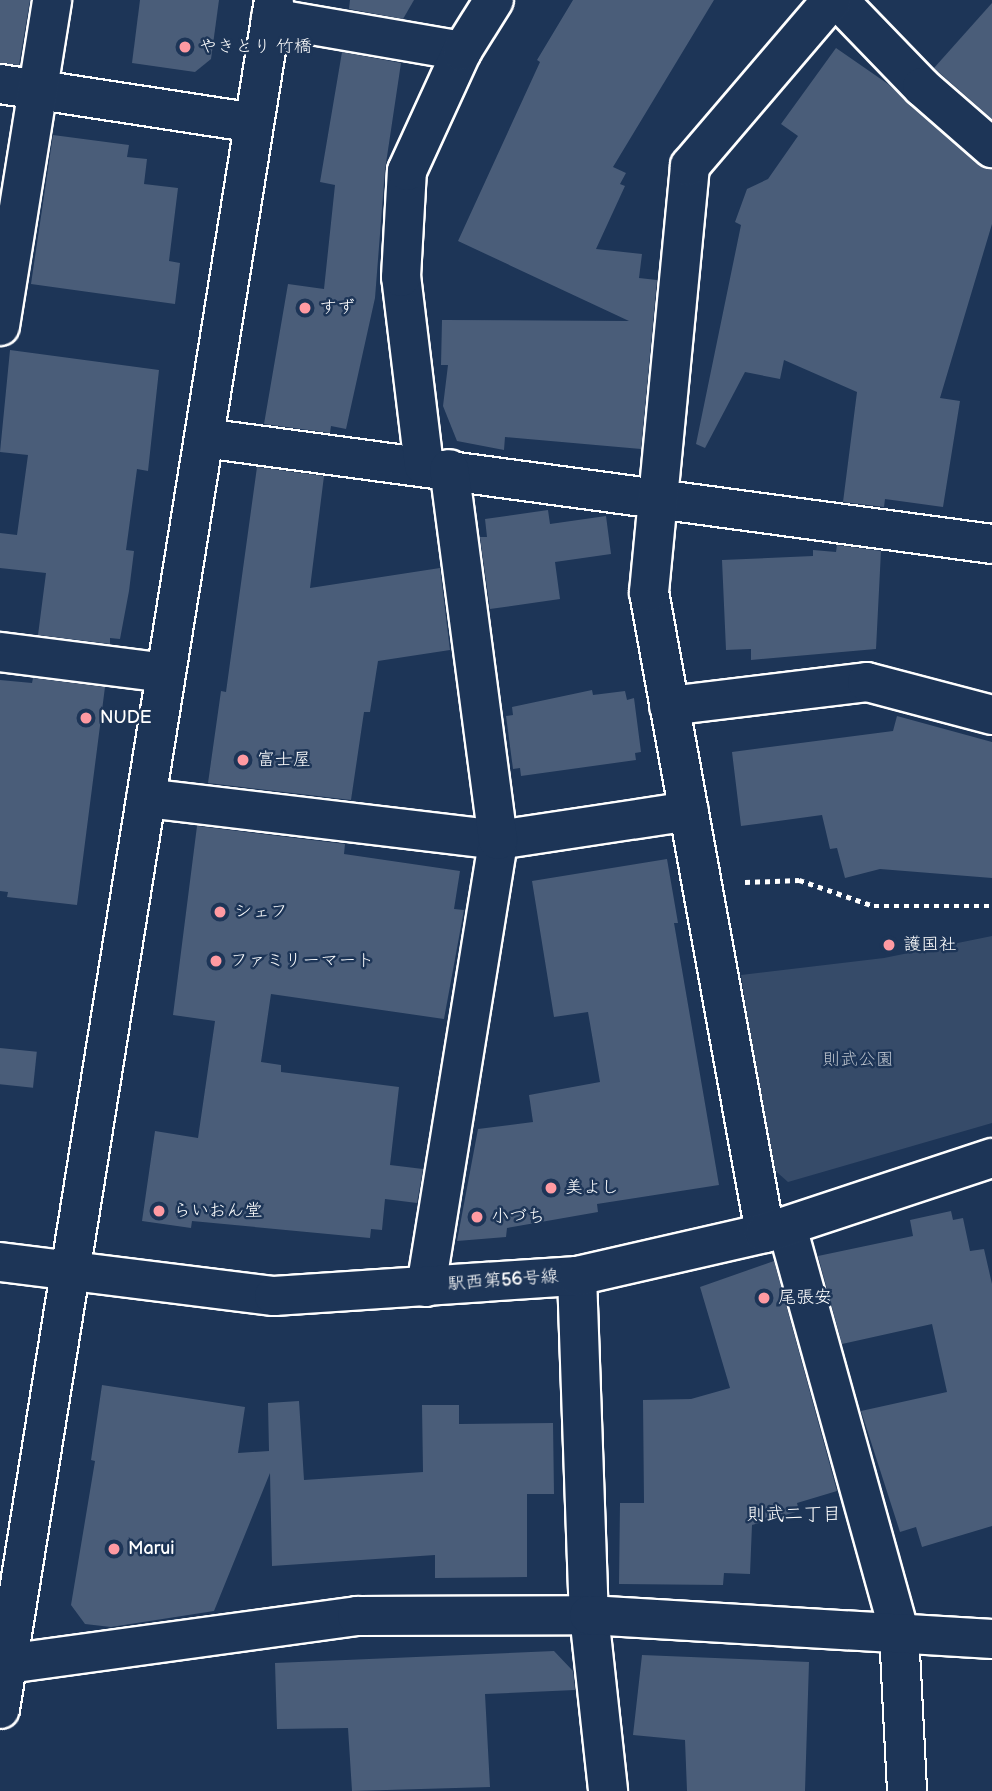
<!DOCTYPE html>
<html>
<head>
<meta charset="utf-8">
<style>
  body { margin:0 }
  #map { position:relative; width:992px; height:1791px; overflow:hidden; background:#1d3557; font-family:"Balsamiq Sans","Klee One",sans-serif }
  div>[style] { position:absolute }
  .green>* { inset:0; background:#364b69 }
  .building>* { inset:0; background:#4a5d79; transform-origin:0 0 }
  .path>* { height:4.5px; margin-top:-2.25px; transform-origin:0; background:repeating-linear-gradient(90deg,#fff 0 5px,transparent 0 10px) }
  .roads { filter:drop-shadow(2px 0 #fff) drop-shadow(-2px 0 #fff) drop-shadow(0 2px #fff) drop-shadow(0 -2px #fff) }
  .minor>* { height:38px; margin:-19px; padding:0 19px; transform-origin:19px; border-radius:19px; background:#1d3557 }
  .tertiary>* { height:38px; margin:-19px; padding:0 19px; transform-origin:19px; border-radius:19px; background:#1d3557 }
  .dots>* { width:19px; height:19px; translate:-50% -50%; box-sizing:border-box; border:4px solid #1d3557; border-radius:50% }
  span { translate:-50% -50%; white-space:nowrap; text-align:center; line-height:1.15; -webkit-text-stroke:5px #1d3557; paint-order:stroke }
  .poi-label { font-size:18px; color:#fff }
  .left { translate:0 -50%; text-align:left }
  .park-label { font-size:18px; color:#b9c0ca }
  .street-label { font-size:18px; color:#fff }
  .neighbourhood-label { font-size:19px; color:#fff }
</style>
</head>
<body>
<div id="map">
  <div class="green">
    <div style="clip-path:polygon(992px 936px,992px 1123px,788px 1182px,770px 1166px,741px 975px,884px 958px)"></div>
  </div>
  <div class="building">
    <div style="clip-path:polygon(0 0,30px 0,19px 65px,0 63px)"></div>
    <div style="clip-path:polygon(140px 0,219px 0,211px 59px,195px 72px,132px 63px)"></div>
    <div style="clip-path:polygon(350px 0,414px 0,403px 19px,349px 9px)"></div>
    <div style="clip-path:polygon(573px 0,714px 0,613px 167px,626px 173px,620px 184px,625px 186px,596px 249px,642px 254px,639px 278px,657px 280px,641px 449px,505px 437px,504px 450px,457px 441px,443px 406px,448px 365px,441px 365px,442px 320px,629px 321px,458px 241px,540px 62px,537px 60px)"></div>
    <div style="clip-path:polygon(992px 3px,992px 119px,934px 68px)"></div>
    <div style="clip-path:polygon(836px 48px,888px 84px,978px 164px,992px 169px,992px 224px,940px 398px,960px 401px,943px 507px,885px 499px,884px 507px,843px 502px,857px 392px,784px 360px,780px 379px,745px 372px,705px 448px,696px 444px,741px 225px,735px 222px,747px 189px,768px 179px,798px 136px,781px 124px)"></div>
    <div style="clip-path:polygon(342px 52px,401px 63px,385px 170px,375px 298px,346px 429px,331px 426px,330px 433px,264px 424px,288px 284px,324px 289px,335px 185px,320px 182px)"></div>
    <div style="clip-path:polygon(53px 135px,129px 145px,127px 157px,147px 159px,144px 184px,178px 188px,169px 261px,180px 263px,175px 304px,31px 284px)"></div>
    <div style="clip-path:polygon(10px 350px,159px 370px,148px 471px,137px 469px,126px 550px,134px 551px,129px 591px,120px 639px,110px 638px,110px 644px,38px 635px,46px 573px,0 568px,0 533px,17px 535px,28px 455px,0 452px)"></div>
    <div style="clip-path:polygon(257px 467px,324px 476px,310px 588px,440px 568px,450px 650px,378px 661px,370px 712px,364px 712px,351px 800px,208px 783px,221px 691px,226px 692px)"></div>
    <div style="clip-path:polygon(548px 510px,550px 524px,606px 516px,611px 554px,555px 562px,560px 599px,490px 609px,480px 537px,487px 537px,485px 519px)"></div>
    <div style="clip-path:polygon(837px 545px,881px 551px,876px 649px,751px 660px,751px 649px,726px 650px,722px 560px,813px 556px,813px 550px,836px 552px)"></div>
    <div style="clip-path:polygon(33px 678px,105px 687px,77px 905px,7px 897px,8px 892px,0 891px,0 680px,32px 683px)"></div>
    <div style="clip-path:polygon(592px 690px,593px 695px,625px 691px,627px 700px,634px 698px,641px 752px,635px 753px,636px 760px,521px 776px,520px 768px,513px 769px,506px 716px,513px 715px,512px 707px)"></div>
    <div style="clip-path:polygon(897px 716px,992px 742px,992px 878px,880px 869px,845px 878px,837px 848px,830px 849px,822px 815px,741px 826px,732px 752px,893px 731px)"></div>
    <div style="clip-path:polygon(197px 826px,345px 844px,344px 854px,460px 871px,454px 909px,464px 910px,444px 1019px,271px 994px,261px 1062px,281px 1065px,281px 1072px,399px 1087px,390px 1165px,423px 1169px,417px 1203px,385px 1199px,382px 1230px,371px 1229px,370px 1238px,192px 1221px,191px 1228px,142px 1221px,155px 1131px,198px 1138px,215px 1021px,173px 1015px)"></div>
    <div style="clip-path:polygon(667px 859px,678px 923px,674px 923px,719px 1185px,597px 1204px,598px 1212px,507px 1228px,506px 1237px,457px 1241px,478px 1129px,533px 1122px,529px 1095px,600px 1082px,588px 1012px,554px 1017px,532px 881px)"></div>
    <div style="left:0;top:1048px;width:37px;height:36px;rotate:6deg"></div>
    <div style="clip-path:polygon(951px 1211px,953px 1220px,963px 1218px,970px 1251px,984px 1249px,992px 1284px,992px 1526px,922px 1547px,916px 1527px,900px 1532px,861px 1411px,947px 1392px,932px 1324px,842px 1344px,818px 1256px,913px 1236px,910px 1220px)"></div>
    <div style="clip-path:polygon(774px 1261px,837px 1491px,797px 1503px,799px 1511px,752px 1525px,750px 1574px,724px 1573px,723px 1585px,619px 1584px,620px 1503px,644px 1503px,643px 1400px,691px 1399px,730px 1388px,700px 1287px)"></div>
    <div style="clip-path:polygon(102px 1385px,245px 1407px,238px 1453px,269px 1451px,268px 1403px,299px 1401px,304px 1480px,423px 1472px,422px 1405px,459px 1405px,459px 1424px,553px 1423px,554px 1494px,527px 1494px,527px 1577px,435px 1578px,435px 1555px,272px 1566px,270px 1473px,214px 1611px,111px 1627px,85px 1624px,71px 1605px,95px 1461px,91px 1460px)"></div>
    <div style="clip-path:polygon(554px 1651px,573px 1671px,575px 1690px,485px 1694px,490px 1787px,352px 1791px,348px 1728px,277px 1729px,275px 1663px)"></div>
    <div style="clip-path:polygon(642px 1655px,809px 1662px,805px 1791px,687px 1791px,685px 1740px,633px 1735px)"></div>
  </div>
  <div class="path">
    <div style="left:745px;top:882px;width:54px;rotate:-2.1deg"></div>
    <div style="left:799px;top:880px;width:79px;rotate:19.1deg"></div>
    <div style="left:874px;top:906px;width:117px"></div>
  </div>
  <div class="roads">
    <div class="minor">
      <div style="left:838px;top:0;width:121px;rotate:46deg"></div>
      <div style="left:922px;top:87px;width:93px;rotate:41.1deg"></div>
      <div style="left:271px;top:18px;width:194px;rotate:9.8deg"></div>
      <div style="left:0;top:84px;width:257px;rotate:8.7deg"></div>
      <div style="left:0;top:326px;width:330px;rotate:-80.9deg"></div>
      <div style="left:204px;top:438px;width:795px;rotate:7.66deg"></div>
      <div style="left:424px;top:466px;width:190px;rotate:-96.9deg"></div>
      <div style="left:401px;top:277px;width:106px;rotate:-86.8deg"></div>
      <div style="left:407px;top:171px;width:132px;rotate:-65.4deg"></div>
      <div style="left:462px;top:51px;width:60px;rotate:-57.9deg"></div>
      <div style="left:0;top:652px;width:167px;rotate:7.2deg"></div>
      <div style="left:669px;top:706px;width:199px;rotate:-6.9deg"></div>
      <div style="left:867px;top:682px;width:129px;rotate:14.8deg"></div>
      <div style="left:146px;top:798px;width:354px;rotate:6.8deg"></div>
      <div style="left:498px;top:840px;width:193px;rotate:-8.6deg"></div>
      <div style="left:787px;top:1227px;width:420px;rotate:74.5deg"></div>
      <div style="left:899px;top:1632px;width:159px;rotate:87.1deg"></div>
      <div style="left:765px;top:1233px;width:651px;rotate:-100.26deg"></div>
      <div style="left:649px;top:592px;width:428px;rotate:-84.5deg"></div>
      <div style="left:690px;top:166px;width:218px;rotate:-49.5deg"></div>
      <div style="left:577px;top:1276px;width:339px;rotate:88deg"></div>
      <div style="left:589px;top:1615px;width:177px;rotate:83.8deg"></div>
      <div style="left:426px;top:1287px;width:453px;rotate:-80.8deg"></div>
      <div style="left:498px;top:840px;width:374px;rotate:-97.5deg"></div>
      <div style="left:7px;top:1664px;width:353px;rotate:-7.8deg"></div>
      <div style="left:357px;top:1616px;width:232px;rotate:-0.2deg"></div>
      <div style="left:589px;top:1615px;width:404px;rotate:3.4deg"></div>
    </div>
    <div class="tertiary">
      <div style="left:0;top:1262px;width:276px;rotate:7.1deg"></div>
      <div style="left:274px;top:1296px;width:304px;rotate:-3.8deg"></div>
      <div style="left:577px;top:1276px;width:193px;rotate:-12.9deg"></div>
      <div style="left:765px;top:1233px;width:239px;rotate:-18.3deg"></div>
      <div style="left:0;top:1709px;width:1731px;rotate:-80.89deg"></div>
    </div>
  </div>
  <div class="dots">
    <div style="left:185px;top:47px;background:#ff9aa2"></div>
    <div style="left:305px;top:308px;background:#ff9aa2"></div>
    <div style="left:86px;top:718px;background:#ff9aa2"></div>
    <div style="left:243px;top:760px;background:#ff9aa2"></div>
    <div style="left:220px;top:912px;background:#ff9aa2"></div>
    <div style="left:889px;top:945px;background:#ff9aa2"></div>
    <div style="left:216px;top:961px;background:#ff9aa2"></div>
    <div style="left:551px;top:1188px;background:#ff9aa2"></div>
    <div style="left:159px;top:1211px;background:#ff9aa2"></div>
    <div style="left:477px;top:1217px;background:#ff9aa2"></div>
    <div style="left:764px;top:1298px;background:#ff9aa2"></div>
    <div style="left:114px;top:1549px;background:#ff9aa2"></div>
  </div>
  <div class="poi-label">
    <span class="left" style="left:199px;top:47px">やきとり 竹橋</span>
    <span class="left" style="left:319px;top:308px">すず</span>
    <span class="left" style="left:100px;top:718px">NUDE</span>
    <span class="left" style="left:257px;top:760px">富士屋</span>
    <span class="left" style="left:234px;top:912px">シェフ</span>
    <span class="left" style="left:903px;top:945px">護国社</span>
    <span class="left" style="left:230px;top:961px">ファミリーマート</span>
    <span class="left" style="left:565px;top:1188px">美よし</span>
    <span class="left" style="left:173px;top:1211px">らいおん堂</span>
    <span class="left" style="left:491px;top:1217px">小づち</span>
    <span class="left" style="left:778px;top:1298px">尾張安</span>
    <span class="left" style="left:128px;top:1549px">Marui</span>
  </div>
  <div class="park-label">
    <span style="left:858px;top:1060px">則武公園</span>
  </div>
  <div class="street-label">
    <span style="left:503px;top:1281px;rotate:-4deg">駅西第56号線</span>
  </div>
  <div class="neighbourhood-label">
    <span style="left:794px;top:1515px">則武二丁目</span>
  </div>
</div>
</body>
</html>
